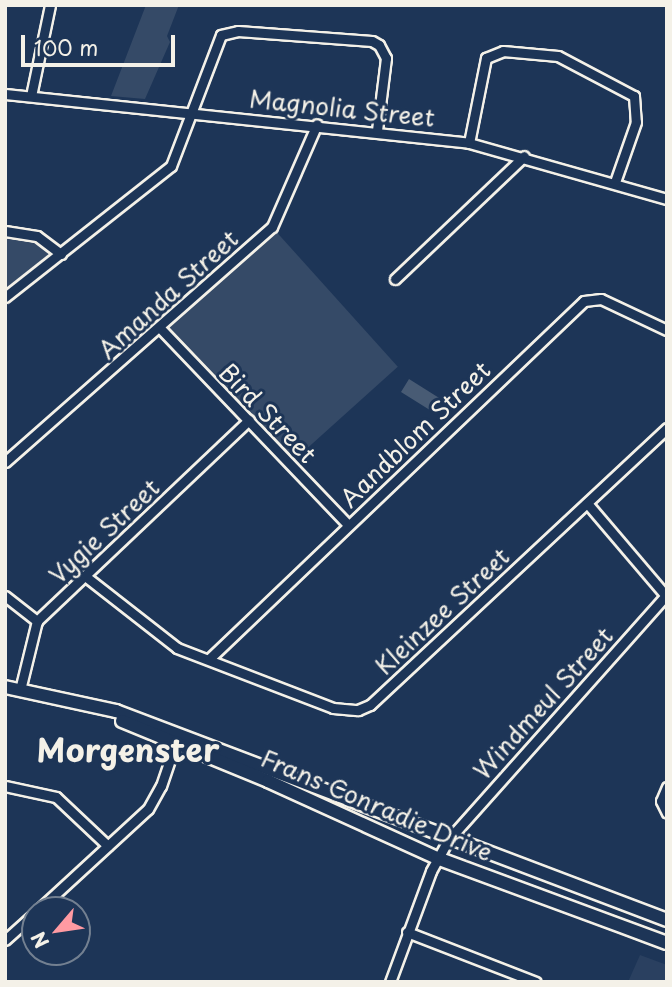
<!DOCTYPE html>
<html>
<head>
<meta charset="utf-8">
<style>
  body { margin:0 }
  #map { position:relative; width:672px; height:987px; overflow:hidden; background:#1d3557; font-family:"Playpen Sans",sans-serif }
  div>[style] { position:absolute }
  .built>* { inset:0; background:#2a4060 }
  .green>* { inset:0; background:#354a67; transform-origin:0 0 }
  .building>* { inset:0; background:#485b74 }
  .roads { filter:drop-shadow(2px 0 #f4f1e8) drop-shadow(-2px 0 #f4f1e8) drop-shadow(0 2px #f4f1e8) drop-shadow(0 -2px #f4f1e8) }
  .street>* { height:9px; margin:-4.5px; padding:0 4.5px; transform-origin:4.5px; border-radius:4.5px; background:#1d3557 }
  .secondary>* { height:12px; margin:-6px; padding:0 6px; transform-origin:6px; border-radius:6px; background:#1d3557 }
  span { translate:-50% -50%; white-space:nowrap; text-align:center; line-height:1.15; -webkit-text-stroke:6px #1d3557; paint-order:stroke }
  .street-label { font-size:24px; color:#f4f1e8 }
  .district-label { font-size:32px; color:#f4f1e8; font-weight:700 }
  .frame { position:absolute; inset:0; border:7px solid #f4f1e8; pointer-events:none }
  .north { position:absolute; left:21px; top:896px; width:70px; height:70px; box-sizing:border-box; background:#1d3557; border:2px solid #738091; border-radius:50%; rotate:241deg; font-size:19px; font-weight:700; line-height:28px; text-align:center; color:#f4f1e8 }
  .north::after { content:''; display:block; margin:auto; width:24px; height:32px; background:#ff9aa2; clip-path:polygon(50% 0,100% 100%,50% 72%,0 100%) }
  .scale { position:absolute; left:21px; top:35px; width:154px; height:32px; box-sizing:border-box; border:4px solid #f4f1e8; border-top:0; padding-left:9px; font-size:21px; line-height:24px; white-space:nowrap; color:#f4f1e8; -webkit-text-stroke:5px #1d3557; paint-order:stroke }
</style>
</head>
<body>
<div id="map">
  <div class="built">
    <div style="clip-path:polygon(640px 955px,667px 965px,667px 982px,628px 982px)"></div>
  </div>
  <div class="green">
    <div style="clip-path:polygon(146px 5px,179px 5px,167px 36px,170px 42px,145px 99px,111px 96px)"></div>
    <div style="left:272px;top:227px;width:188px;height:151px;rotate:48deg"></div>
    <div style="clip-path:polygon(5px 232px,25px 233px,59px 256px,5px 297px)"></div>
  </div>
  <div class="building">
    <div style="clip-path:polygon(409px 379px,444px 401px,440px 408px,436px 406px,433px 412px,401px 392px)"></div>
  </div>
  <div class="roads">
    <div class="street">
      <div style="left:5px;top:94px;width:467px;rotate:6deg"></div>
      <div style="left:469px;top:143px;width:206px;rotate:15.8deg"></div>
      <div style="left:31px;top:96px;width:93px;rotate:-78.2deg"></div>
      <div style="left:469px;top:143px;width:87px;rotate:-78.7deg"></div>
      <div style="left:486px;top:58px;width:18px;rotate:-22deg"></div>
      <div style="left:503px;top:51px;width:55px;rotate:5.2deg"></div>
      <div style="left:558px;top:56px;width:86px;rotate:27.8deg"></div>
      <div style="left:634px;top:96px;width:26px;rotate:86deg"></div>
      <div style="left:636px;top:122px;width:64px;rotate:109.3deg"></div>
      <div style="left:5px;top:231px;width:32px;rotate:9deg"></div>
      <div style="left:37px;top:236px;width:30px;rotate:37deg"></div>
      <div style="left:395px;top:279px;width:178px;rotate:-43.6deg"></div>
      <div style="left:5px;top:297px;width:211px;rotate:-38.3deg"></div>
      <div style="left:171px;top:166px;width:140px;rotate:-69.1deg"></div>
      <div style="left:221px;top:35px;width:17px;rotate:-13deg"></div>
      <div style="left:238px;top:31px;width:134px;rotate:4.3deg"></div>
      <div style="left:372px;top:41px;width:8px;rotate:30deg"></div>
      <div style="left:379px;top:45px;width:15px;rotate:62deg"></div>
      <div style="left:386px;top:58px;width:73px;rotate:97.1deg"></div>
      <div style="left:160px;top:328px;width:272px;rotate:46.3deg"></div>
      <div style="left:5px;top:462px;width:356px;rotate:-41.4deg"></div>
      <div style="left:272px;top:227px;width:112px;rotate:-66.4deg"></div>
      <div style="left:587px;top:503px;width:123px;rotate:49.6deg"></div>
      <div style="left:85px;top:576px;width:117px;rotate:38deg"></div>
      <div style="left:177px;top:648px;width:167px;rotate:21deg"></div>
      <div style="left:333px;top:708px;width:25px;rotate:5deg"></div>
      <div style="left:358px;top:710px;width:13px;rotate:-23deg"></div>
      <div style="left:370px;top:705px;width:406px;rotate:-43deg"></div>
      <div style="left:5px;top:596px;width:41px;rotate:38deg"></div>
      <div style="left:209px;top:659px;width:518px;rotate:-43.67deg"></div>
      <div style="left:584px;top:301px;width:17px;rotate:-7deg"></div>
      <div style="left:601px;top:299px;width:73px;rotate:25.2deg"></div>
      <div style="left:20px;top:690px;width:71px;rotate:-76.2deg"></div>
      <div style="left:37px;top:621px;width:292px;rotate:-43.5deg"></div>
      <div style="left:5px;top:786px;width:52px;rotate:12.2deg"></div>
      <div style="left:56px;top:797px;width:71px;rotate:43.3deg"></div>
      <div style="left:667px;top:787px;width:15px;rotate:113deg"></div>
      <div style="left:661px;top:801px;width:13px;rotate:63deg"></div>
      <div style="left:38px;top:910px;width:149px;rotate:-42.6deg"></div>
      <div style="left:148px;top:809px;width:26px;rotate:-61deg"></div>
      <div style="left:161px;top:786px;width:50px;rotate:-71.2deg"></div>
      <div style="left:407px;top:932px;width:138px;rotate:21.2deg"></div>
      <div style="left:5px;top:940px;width:40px;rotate:-42deg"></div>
      <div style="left:390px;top:982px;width:118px;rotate:-69.7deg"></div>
      <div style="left:431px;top:871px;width:37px;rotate:-61deg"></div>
      <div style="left:449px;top:839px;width:328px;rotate:-48.3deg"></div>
    </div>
    <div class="secondary">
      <div style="left:5px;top:687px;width:114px;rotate:12.2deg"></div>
      <div style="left:116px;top:711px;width:589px;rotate:20.77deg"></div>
      <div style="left:122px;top:721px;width:158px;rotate:22.3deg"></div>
      <div style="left:268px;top:781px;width:186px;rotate:24.5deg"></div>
      <div style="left:437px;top:858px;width:245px;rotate:20.3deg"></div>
    </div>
  </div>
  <div class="street-label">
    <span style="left:342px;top:108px;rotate:6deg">Magnolia Street</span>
    <span style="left:168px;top:294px;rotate:-42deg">Amanda Street</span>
    <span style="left:268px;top:413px;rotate:46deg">Bird Street</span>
    <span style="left:415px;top:434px;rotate:-44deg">Aandblom Street</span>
    <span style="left:104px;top:531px;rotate:-43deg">Vygie Street</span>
    <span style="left:442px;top:611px;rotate:-43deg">Kleinzee Street</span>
    <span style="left:543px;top:703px;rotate:-48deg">Windmeul Street</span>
    <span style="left:377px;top:805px;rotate:23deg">Frans Conradie Drive</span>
  </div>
  <div class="district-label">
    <span style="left:128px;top:749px">Morgenster</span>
  </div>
  <div class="frame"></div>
  <div class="north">N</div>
  <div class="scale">100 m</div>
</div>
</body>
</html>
